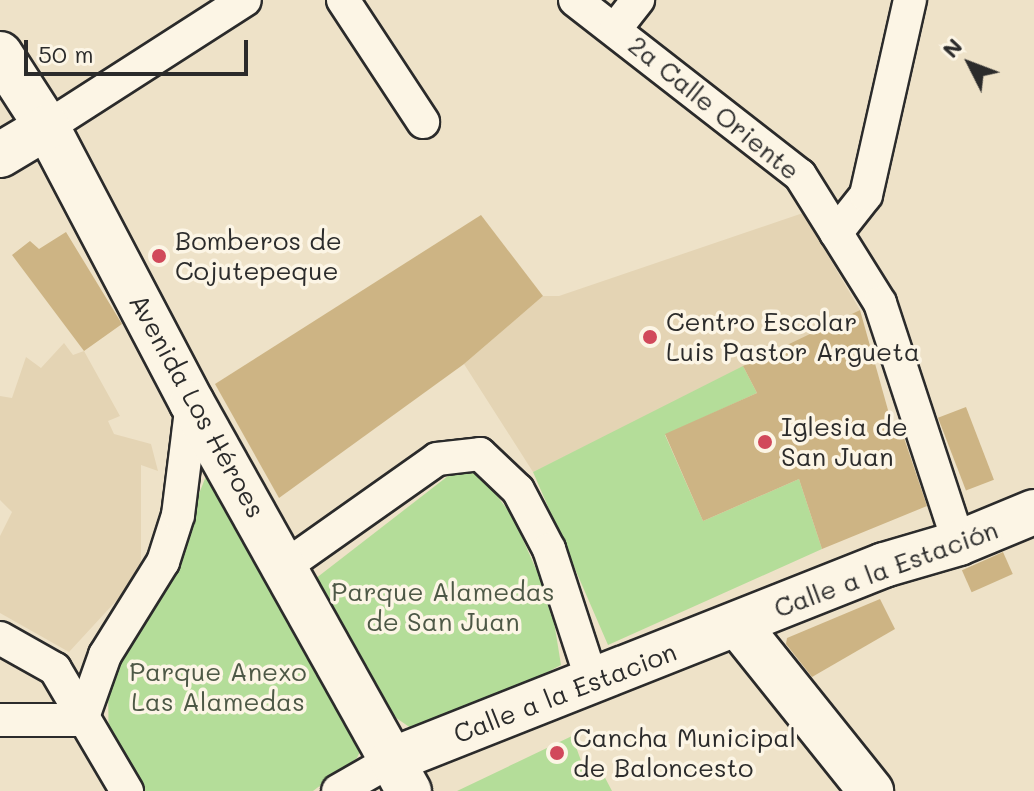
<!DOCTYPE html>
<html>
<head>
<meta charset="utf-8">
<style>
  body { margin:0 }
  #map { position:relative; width:1034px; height:791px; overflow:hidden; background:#eee2c8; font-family:Mali,sans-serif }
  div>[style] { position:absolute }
  .built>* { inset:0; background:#e4d4b4 }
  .green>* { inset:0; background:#b4dd99 }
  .building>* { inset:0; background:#cdb484; transform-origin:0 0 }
  .roads { filter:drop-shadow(2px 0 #2b2b2b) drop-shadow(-2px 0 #2b2b2b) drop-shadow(0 2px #2b2b2b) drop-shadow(0 -2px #2b2b2b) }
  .street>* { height:32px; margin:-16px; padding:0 16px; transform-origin:16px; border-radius:16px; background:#fcf5e5 }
  .secondary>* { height:44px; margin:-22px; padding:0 22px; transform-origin:22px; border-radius:22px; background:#fcf5e5 }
  .dots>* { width:22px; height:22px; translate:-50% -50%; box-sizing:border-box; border:4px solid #fcf5e5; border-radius:50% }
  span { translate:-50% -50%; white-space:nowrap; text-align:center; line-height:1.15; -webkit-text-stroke:7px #fcf5e5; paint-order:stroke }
  .street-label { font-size:26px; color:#2b2b2b }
  .poi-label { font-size:26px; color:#2b2b2b }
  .left { translate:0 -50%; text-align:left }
  .park-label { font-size:26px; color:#4d5846 }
  .north { position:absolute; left:930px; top:24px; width:80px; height:80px; -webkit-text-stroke:6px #fcf5e5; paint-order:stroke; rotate:312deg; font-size:22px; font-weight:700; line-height:32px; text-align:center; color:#2b2b2b }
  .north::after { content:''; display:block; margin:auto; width:28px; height:36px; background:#2b2b2b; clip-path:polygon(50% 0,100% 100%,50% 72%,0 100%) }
  .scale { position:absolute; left:24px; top:40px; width:224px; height:36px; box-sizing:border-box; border:4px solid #2b2b2b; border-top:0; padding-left:10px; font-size:24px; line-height:28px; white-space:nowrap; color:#2b2b2b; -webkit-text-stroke:6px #fcf5e5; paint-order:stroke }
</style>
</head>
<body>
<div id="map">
  <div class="built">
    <div style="clip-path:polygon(803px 213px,860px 310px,533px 472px,464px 364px,543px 296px,559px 296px)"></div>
    <div style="clip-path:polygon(64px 343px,73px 355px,84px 351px,120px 416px,108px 421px,114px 434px,151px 444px,158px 471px,141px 465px,141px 574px,69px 652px,0 613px,0 536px,12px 512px,0 500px,0 396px,12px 398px,26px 357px,41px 368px)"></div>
  </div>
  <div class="green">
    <div style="clip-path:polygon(743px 366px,757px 393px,665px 435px,703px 521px,799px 479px,822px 549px,608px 645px,533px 472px)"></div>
    <div style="clip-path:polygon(470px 470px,489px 485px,513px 517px,551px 603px,561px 665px,424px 737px,386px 711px,315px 579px,448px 476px)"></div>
    <div style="clip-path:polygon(208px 471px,365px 741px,357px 758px,313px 791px,126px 791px,109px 764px,108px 683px,170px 567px)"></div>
    <div style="clip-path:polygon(572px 736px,587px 777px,601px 770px,612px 791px,457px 791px)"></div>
  </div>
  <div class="building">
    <div style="clip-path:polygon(481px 215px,543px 296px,464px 364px,279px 498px,215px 384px)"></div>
    <div style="clip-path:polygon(66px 232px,122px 324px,84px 351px,12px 255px,30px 241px,39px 249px)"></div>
    <div style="clip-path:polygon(860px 310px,895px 435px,902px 432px,927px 506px,822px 549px,799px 479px,703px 521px,665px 434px,757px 393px,743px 366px)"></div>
    <div style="left:966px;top:407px;width:78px;height:30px;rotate:69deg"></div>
    <div style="left:1003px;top:552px;width:24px;height:45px;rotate:66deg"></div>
    <div style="clip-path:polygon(880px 599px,895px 629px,812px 677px,786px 644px,787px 638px)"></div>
  </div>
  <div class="roads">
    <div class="street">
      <div style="left:343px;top:0;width:146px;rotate:56.7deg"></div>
      <div style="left:575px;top:0;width:285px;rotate:37.9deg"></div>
      <div style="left:800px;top:175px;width:151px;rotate:58deg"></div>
      <div style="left:880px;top:303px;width:253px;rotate:71.8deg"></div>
      <div style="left:616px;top:28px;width:36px;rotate:-52deg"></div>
      <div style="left:47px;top:127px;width:235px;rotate:-32.7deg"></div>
      <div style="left:836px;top:233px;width:48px;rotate:-51.7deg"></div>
      <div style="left:866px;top:195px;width:200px;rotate:-77.3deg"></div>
      <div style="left:287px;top:565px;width:184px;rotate:-35.2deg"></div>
      <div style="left:437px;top:459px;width:43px;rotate:-6.6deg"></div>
      <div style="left:480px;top:454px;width:52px;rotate:43.5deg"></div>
      <div style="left:518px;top:490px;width:67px;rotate:62.3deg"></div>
      <div style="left:549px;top:549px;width:142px;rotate:71.9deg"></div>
      <div style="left:0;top:638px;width:63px;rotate:29.4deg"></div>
      <div style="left:55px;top:669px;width:142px;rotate:59.5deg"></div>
      <div style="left:0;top:720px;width:82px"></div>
      <div style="left:82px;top:720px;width:69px;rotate:-70.5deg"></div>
      <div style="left:105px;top:655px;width:110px;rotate:-58.1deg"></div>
      <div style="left:163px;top:562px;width:49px;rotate:-72.3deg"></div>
      <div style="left:178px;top:515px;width:113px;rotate:-82.9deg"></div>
      <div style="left:338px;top:791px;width:62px;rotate:-29.9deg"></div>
    </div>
    <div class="secondary">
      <div style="left:0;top:54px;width:87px;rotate:57.2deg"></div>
      <div style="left:47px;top:127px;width:312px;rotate:62.3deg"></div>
      <div style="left:192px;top:403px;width:445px;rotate:60.8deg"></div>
      <div style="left:0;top:155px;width:55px;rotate:-30.8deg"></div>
      <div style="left:738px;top:625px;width:213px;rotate:51.3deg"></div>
      <div style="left:392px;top:760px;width:529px;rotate:-21.62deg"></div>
      <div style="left:884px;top:565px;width:78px;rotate:-16.3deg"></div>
      <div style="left:959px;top:543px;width:81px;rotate:-22.5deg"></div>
    </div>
  </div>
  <div class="dots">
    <div style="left:159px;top:256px;background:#d1495b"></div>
    <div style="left:650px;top:337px;background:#d1495b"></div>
    <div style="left:765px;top:442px;background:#d1495b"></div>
    <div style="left:557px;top:753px;background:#d1495b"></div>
  </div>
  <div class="street-label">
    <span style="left:714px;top:108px;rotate:39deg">2a Calle Oriente</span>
    <span style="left:197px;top:406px;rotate:61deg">Avenida Los Héroes</span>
    <span style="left:886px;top:569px;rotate:-20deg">Calle a la Estación</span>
    <span style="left:565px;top:693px;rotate:-21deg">Calle a la Estacion</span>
  </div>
  <div class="poi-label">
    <span class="left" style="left:175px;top:256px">Bomberos de<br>Cojutepeque</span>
    <span class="left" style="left:666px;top:337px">Centro Escolar<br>Luis Pastor Argueta</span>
    <span class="left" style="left:781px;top:442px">Iglesia de<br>San Juan</span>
    <span class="left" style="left:573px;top:753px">Cancha Municipal<br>de Baloncesto</span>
  </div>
  <div class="park-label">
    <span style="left:443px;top:607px">Parque Alamedas<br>de San Juan</span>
    <span style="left:218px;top:687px">Parque Anexo<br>Las Alamedas</span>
  </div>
  <div class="north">N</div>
  <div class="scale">50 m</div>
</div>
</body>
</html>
